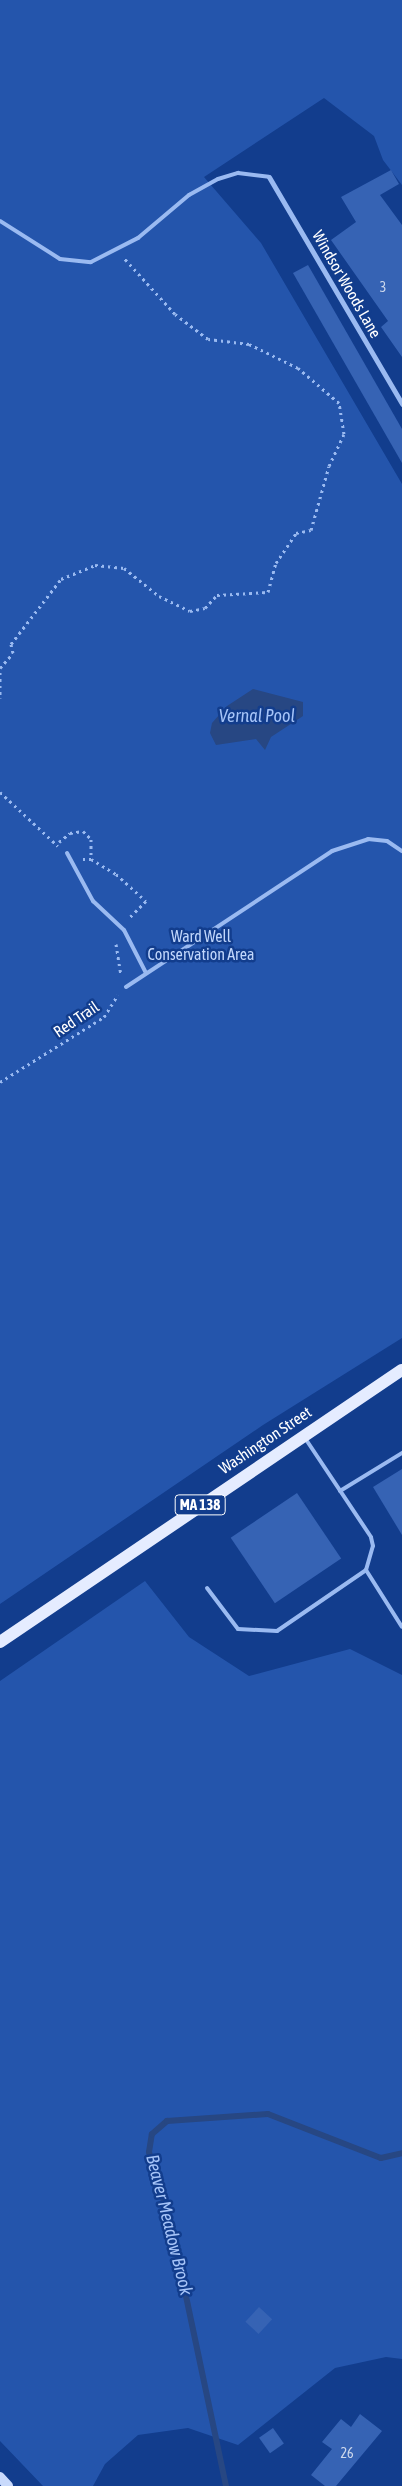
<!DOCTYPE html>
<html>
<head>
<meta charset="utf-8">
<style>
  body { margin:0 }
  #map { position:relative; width:402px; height:2486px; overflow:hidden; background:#123d8d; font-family:"Asap Condensed",sans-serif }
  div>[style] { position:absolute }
  .green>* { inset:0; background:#2455ac }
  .water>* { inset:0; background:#274783 }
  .stream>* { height:6px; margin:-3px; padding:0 3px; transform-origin:3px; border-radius:3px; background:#274783 }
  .building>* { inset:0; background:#3663b4; transform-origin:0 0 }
  .path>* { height:3px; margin-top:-1.5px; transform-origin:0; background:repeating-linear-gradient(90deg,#9abaf1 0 2.5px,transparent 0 6.5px) }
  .lane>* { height:4px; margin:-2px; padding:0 2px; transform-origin:2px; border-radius:2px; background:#9abaf1 }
  .street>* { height:5px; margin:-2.5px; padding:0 2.5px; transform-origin:2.5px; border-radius:2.5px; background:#9abaf1 }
  .secondary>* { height:10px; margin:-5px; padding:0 5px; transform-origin:5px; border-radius:5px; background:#c9dafc }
  .primary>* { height:12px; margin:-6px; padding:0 6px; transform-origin:6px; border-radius:6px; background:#e5ecff }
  span { translate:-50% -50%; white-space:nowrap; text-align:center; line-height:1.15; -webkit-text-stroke:5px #123d8d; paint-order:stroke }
  .number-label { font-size:14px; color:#cdd8ec }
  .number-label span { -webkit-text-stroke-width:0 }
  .shield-label span { padding:1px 4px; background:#123d8d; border:1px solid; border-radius:4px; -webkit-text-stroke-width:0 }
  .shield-label { font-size:15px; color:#fff; font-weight:700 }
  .street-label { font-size:16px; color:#fff }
  .park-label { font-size:16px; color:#c1d7fc }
  .water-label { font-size:18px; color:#a6c4f8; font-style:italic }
</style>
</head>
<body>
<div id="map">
  <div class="green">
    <div style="clip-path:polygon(0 0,402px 0,402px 185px,383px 160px,374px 136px,324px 98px,204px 177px,261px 243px,402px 484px,402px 1338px,263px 1425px,0 1604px)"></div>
    <div style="clip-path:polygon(145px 1581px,189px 1637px,249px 1676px,350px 1649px,402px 1675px,402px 2359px,386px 2357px,335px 2368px,238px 2445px,188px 2428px,138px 2435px,105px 2464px,93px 2486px,43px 2486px,0 2441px,0 1681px)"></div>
  </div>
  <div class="water">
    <div style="clip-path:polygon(253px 689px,303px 702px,303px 716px,271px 737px,265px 750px,256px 739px,216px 745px,210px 733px,212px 723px,227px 706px)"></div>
  </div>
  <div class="stream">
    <div style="left:226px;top:2486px;width:268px;rotate:-101.9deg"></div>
    <div style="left:171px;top:2224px;width:75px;rotate:-107deg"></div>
    <div style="left:149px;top:2152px;width:18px;rotate:-81deg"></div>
    <div style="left:152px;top:2134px;width:20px;rotate:-41deg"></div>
    <div style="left:167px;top:2121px;width:101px;rotate:-4deg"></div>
    <div style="left:268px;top:2114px;width:121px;rotate:21.3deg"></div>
    <div style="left:381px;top:2158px;width:22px;rotate:-13deg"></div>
  </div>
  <div class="building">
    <div style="clip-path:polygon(391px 170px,399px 184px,380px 195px,402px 225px,402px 357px,381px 327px,388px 321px,331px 240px,356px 222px,341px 197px)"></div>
    <div style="clip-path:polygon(308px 265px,402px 429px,402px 463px,293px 273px)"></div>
    <div style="clip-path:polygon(402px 1469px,402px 1535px,373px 1487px)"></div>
    <div style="left:297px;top:1493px;width:79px;height:80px;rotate:56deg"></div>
    <div style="left:259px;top:2307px;width:18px;height:20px;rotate:43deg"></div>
    <div style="clip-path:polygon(360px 2414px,382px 2431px,336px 2486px,325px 2486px,311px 2475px,332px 2449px,322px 2442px,341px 2419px,351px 2427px)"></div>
    <div style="left:273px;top:2428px;width:19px;height:17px;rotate:55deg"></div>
  </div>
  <div class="path">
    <div style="left:0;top:668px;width:20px;rotate:-49deg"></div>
    <div style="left:13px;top:653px;width:9px;rotate:-103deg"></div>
    <div style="left:11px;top:644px;width:82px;rotate:-52.4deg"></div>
    <div style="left:61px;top:579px;width:37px;rotate:-22deg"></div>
    <div style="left:95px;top:565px;width:29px;rotate:6deg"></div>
    <div style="left:124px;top:568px;width:45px;rotate:38.7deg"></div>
    <div style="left:159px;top:596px;width:34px;rotate:26deg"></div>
    <div style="left:190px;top:611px;width:15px;rotate:-11deg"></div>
    <div style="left:205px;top:608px;width:18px;rotate:-47deg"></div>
    <div style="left:217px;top:595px;width:51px;rotate:-3.4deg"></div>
    <div style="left:268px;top:592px;width:30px;rotate:-75deg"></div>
    <div style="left:276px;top:563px;width:36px;rotate:-56deg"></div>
    <div style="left:296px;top:533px;width:15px;rotate:-11deg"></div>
    <div style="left:311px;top:530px;width:66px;rotate:-74.3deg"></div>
    <div style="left:329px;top:466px;width:35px;rotate:-65deg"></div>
    <div style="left:344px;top:434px;width:31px;rotate:-99deg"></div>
    <div style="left:339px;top:403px;width:54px;rotate:-139.5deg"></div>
    <div style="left:298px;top:368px;width:55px;rotate:-153.9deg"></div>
    <div style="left:249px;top:344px;width:41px;rotate:-173deg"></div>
    <div style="left:208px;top:339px;width:41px;rotate:-142.9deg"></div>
    <div style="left:175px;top:314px;width:76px;rotate:-132.3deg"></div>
    <div style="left:0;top:672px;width:26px;rotate:90deg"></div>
    <div style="left:0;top:792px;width:79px;rotate:43deg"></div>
    <div style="left:59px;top:842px;width:14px;rotate:-39deg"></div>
    <div style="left:70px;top:833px;width:13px;rotate:-9deg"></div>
    <div style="left:83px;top:831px;width:11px;rotate:45deg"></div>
    <div style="left:91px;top:839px;width:20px;rotate:90deg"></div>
    <div style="left:83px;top:859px;width:8px"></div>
    <div style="left:91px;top:859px;width:29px;rotate:31deg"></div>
    <div style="left:116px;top:874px;width:40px;rotate:42deg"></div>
    <div style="left:146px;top:901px;width:25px;rotate:135deg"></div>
    <div style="left:116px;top:944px;width:30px;rotate:81deg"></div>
    <div style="left:0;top:1082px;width:123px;rotate:-32deg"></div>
    <div style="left:104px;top:1017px;width:26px;rotate:-58deg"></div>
  </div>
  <div class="lane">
    <div style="left:0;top:221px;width:71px;rotate:32.3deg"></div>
    <div style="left:60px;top:259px;width:31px;rotate:6deg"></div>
    <div style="left:91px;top:262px;width:53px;rotate:-27.1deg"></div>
    <div style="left:138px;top:238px;width:67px;rotate:-40.1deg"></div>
    <div style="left:189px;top:195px;width:33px;rotate:-29deg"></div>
    <div style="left:218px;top:179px;width:21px;rotate:-17deg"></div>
    <div style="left:238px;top:173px;width:31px;rotate:7deg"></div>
    <div style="left:67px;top:853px;width:55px;rotate:61.6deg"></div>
    <div style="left:93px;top:901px;width:42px;rotate:43.1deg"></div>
    <div style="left:124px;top:930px;width:48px;rotate:62.9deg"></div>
    <div style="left:126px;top:987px;width:247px;rotate:-33.4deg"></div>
    <div style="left:332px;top:851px;width:38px;rotate:-18deg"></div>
    <div style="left:368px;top:839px;width:19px;rotate:6deg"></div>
    <div style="left:387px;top:841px;width:18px;rotate:34deg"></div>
    <div style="left:340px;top:1491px;width:73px;rotate:-31.5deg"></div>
    <div style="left:366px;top:1570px;width:67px;rotate:57.7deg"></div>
    <div style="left:207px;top:1588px;width:51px;rotate:52.9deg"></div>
    <div style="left:238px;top:1629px;width:39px;rotate:3deg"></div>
    <div style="left:277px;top:1631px;width:108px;rotate:-34.4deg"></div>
    <div style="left:366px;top:1570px;width:25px;rotate:-74deg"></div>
    <div style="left:373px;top:1546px;width:9px;rotate:-103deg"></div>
    <div style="left:371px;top:1537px;width:119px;rotate:-123.7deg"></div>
  </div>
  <div class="street">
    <div style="left:269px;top:177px;width:263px;rotate:59.6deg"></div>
  </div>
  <div class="secondary">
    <div style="left:0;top:2477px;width:12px;rotate:48deg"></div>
  </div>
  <div class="primary">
    <div style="left:0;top:1642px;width:485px;rotate:-34.1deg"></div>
  </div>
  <div class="number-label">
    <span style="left:383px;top:287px">3</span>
    <span style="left:347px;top:2453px">26</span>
  </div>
  <div class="shield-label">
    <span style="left:200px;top:1505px">MA 138</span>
  </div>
  <div class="street-label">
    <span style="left:347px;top:284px;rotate:60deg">Windsor Woods Lane</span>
    <span style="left:76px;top:1019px;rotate:-34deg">Red Trail</span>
    <span style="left:265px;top:1440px;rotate:-34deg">Washington Street</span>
  </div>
  <div class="park-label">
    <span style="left:201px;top:945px">Ward Well<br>Conservation Area</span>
  </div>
  <div class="water-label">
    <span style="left:257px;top:716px">Vernal Pool</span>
    <span style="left:169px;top:2225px;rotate:76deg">Beaver Meadow Brook</span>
  </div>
</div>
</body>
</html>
